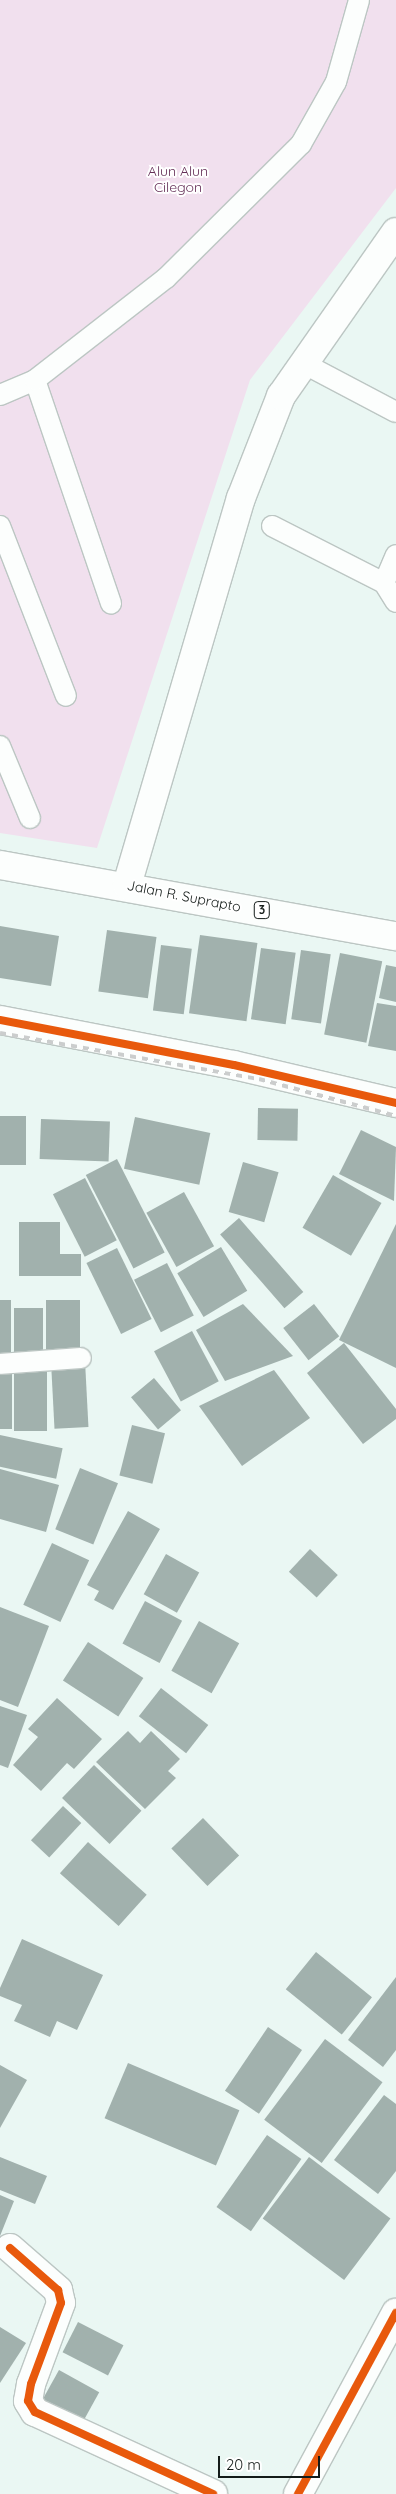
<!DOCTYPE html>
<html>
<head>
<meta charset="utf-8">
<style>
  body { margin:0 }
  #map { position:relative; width:396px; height:2494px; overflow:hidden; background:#eaf7f3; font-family:Quicksand,sans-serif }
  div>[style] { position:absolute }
  .green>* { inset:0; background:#f1e0ee }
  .building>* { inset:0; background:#a1b1ad; transform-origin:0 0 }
  .roads { filter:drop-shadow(1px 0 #bcc6c3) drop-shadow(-1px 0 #bcc6c3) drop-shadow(0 1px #bcc6c3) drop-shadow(0 -1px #bcc6c3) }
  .lane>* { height:20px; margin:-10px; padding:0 10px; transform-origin:10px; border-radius:10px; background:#fcfefd }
  .street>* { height:28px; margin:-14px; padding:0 14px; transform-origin:14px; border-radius:14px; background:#fcfefd }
  .highway>* { height:28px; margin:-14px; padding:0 14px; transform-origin:14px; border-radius:14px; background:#fcfefd }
  .rail>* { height:4px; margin-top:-2px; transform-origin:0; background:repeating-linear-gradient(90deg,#cbcdcd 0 6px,transparent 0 12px) }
  .cycleway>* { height:8px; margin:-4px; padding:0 4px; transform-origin:4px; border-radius:4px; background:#e8590c }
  span { translate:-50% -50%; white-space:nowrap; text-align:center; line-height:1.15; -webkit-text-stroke:4px #fff; paint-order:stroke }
  .shield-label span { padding:1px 4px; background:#fff; border:1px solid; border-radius:4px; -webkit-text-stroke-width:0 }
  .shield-label { font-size:12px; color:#141c19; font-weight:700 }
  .park-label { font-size:14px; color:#642f57 }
  .street-label { font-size:14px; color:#141c19 }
  .scale { position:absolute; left:218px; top:2456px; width:102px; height:22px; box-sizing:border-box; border:2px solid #141c19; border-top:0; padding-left:6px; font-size:15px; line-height:18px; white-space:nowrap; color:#141c19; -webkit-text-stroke:4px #fff; paint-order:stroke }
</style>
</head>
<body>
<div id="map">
  <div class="green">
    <div style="clip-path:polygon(0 0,396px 0,396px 188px,250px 380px,97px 848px,0 833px)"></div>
  </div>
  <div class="building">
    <div style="clip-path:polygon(0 926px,59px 936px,51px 986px,0 978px)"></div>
    <div style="left:107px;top:930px;width:50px;height:62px;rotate:8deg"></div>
    <div style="left:200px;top:935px;width:58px;height:79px;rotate:8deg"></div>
    <div style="left:161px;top:945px;width:31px;height:66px;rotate:7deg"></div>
    <div style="left:261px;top:948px;width:35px;height:72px;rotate:8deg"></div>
    <div style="left:301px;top:950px;width:30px;height:70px;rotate:8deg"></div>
    <div style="left:340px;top:953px;width:43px;height:83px;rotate:11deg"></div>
    <div style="clip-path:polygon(386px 965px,396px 967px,396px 1002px,379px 998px)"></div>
    <div style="clip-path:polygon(377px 1003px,396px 1006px,396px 1051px,368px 1046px)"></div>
    <div style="left:258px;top:1108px;width:40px;height:32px;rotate:1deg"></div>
    <div style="left:0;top:1116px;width:26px;height:49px"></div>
    <div style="left:135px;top:1117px;width:77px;height:53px;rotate:12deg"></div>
    <div style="left:41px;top:1119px;width:69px;height:40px;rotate:2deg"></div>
    <div style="clip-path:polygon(361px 1130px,396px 1147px,394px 1201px,339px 1174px)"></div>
    <div style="left:117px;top:1159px;width:105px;height:35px;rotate:63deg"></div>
    <div style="left:243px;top:1162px;width:37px;height:52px;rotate:16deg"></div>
    <div style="left:333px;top:1175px;width:56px;height:61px;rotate:30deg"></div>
    <div style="left:85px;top:1178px;width:70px;height:36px;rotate:63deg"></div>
    <div style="left:184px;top:1192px;width:62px;height:43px;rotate:61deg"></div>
    <div style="left:239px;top:1218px;width:98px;height:25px;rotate:49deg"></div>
    <div style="clip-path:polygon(19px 1222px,60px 1222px,60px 1254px,81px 1254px,81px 1276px,19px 1276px)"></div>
    <div style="clip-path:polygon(396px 1224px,396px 1368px,339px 1340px)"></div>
    <div style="left:221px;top:1247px;width:51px;height:51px;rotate:59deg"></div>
    <div style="left:117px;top:1248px;width:79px;height:34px;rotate:64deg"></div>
    <div style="left:167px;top:1263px;width:59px;height:37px;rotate:63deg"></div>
    <div style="left:0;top:1300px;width:11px;height:62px"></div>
    <div style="left:46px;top:1300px;width:34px;height:54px"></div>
    <div style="clip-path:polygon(243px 1304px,293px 1356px,225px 1381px,196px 1330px)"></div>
    <div style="left:314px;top:1304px;width:41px;height:39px;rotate:52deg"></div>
    <div style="left:14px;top:1308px;width:29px;height:50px"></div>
    <div style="left:192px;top:1331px;width:57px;height:43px;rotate:62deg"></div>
    <div style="clip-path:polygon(344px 1343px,396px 1409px,396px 1419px,363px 1444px,307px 1373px)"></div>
    <div style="left:85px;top:1361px;width:66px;height:34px;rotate:87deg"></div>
    <div style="left:0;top:1368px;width:12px;height:61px"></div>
    <div style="left:14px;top:1370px;width:33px;height:61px"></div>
    <div style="clip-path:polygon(274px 1370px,310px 1418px,242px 1466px,199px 1406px)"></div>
    <div style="left:154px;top:1378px;width:42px;height:30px;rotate:50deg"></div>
    <div style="left:132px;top:1425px;width:34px;height:52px;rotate:14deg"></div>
    <div style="left:0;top:1435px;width:64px;height:31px;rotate:12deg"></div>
    <div style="left:80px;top:1468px;width:41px;height:66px;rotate:22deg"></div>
    <div style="clip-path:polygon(0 1469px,59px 1485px,46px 1532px,0 1519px)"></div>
    <div style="clip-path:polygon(128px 1511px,160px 1529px,113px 1610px,94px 1600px,99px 1591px,87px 1585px)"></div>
    <div style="left:52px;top:1543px;width:41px;height:68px;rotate:25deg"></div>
    <div style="left:310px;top:1549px;width:38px;height:31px;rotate:43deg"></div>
    <div style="left:166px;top:1554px;width:38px;height:46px;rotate:29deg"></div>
    <div style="left:145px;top:1601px;width:42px;height:48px;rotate:28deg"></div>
    <div style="clip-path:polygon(0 1607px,49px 1626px,18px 1707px,0 1700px)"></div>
    <div style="left:199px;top:1621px;width:46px;height:57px;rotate:29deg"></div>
    <div style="left:88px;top:1642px;width:66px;height:46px;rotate:33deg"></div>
    <div style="left:161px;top:1688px;width:60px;height:36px;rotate:38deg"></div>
    <div style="clip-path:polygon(57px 1698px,102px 1739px,74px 1769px,67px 1763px,41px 1791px,13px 1765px,38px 1737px,28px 1729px)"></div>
    <div style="clip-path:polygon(0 1706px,27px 1715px,8px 1768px,0 1765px)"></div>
    <div style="clip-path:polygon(128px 1731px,140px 1743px,151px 1731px,180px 1759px,168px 1771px,176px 1778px,145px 1809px,96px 1762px)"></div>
    <div style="left:94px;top:1765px;width:66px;height:46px;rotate:44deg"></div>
    <div style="left:63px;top:1806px;width:25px;height:47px;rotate:43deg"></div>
    <div style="left:203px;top:1818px;width:52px;height:44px;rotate:46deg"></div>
    <div style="left:88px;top:1842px;width:79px;height:42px;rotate:42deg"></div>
    <div style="clip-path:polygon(22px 1939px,103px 1975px,77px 2030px,57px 2021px,50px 2037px,14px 2021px,22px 2005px,0 1996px,0 1988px)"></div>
    <div style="left:316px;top:1952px;width:72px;height:48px;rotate:39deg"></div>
    <div style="clip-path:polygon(396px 1977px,396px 2050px,383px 2067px,348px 2040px)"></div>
    <div style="left:268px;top:2027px;width:41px;height:77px;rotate:34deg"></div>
    <div style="left:325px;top:2039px;width:72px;height:101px;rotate:37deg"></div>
    <div style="left:128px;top:2063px;width:121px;height:60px;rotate:23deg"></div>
    <div style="clip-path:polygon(0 2065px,27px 2080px,0 2128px)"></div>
    <div style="clip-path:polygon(384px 2095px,396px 2104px,396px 2171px,378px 2194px,334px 2160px)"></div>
    <div style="left:267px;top:2135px;width:42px;height:88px;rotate:35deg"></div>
    <div style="clip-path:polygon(0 2157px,47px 2176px,35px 2204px,0 2190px)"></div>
    <div style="left:309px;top:2157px;width:102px;height:77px;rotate:37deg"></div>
    <div style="clip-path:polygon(0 2195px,14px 2201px,0 2236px)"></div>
    <div style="left:78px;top:2322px;width:51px;height:34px;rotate:27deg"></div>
    <div style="clip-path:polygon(0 2327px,26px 2343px,0 2383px)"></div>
    <div style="left:59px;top:2370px;width:46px;height:37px;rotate:29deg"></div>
  </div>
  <div class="roads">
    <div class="lane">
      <div style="left:301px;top:362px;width:107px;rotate:27.8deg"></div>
      <div style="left:35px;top:380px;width:236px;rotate:71.2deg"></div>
      <div style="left:0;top:395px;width:38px;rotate:-23deg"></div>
      <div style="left:35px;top:380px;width:166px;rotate:-37.9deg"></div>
      <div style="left:166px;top:278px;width:190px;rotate:-44.8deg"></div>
      <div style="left:301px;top:144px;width:71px;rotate:-60.6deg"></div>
      <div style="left:336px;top:82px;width:85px;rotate:-74.3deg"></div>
      <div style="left:0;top:526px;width:182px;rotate:68.8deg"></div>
      <div style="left:272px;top:526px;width:126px;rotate:27deg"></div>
      <div style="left:384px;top:583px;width:22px;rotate:58deg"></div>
      <div style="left:384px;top:583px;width:30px;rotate:-67deg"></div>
      <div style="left:0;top:746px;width:78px;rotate:67.4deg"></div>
      <div style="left:0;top:1364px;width:81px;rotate:-4.2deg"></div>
    </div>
    <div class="street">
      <div style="left:0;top:1020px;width:238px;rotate:10.9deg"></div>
      <div style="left:234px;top:1065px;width:166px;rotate:13.2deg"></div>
      <div style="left:10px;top:2248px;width:64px;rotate:41.2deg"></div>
      <div style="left:58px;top:2290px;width:13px;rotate:77deg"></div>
      <div style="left:61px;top:2303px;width:86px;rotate:110.3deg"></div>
      <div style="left:31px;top:2384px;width:17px;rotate:100deg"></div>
      <div style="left:28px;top:2401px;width:13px;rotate:58deg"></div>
      <div style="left:35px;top:2412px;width:196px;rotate:24.7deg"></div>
      <div style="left:298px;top:2494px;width:206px;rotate:-61.6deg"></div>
    </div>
    <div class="highway">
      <div style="left:0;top:865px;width:402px;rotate:10.2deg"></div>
      <div style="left:127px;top:885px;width:403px;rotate:-73.6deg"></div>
      <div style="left:241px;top:498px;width:110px;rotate:-68.6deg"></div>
      <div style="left:281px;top:396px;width:200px;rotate:-55deg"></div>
    </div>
  </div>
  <div class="rail">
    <div style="left:0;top:1033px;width:263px;rotate:10.1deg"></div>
    <div style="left:259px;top:1079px;width:142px;rotate:15.1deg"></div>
  </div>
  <div class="cycleway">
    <div style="left:0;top:1020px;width:238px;rotate:10.9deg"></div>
    <div style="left:234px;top:1065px;width:166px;rotate:13.2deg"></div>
    <div style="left:10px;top:2248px;width:64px;rotate:41.2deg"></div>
    <div style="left:58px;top:2290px;width:13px;rotate:77deg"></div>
    <div style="left:61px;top:2303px;width:86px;rotate:110.3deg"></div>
    <div style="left:31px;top:2384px;width:17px;rotate:100deg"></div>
    <div style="left:28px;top:2401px;width:13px;rotate:58deg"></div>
    <div style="left:35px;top:2412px;width:196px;rotate:24.7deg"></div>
    <div style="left:298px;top:2494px;width:206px;rotate:-61.6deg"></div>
  </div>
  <div class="shield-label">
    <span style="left:262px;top:910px">3</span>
  </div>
  <div class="park-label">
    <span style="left:178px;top:179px">Alun Alun<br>Cilegon</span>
  </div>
  <div class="street-label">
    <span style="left:184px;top:896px;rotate:11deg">Jalan R. Suprapto</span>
  </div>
  <div class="scale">20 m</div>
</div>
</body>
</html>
